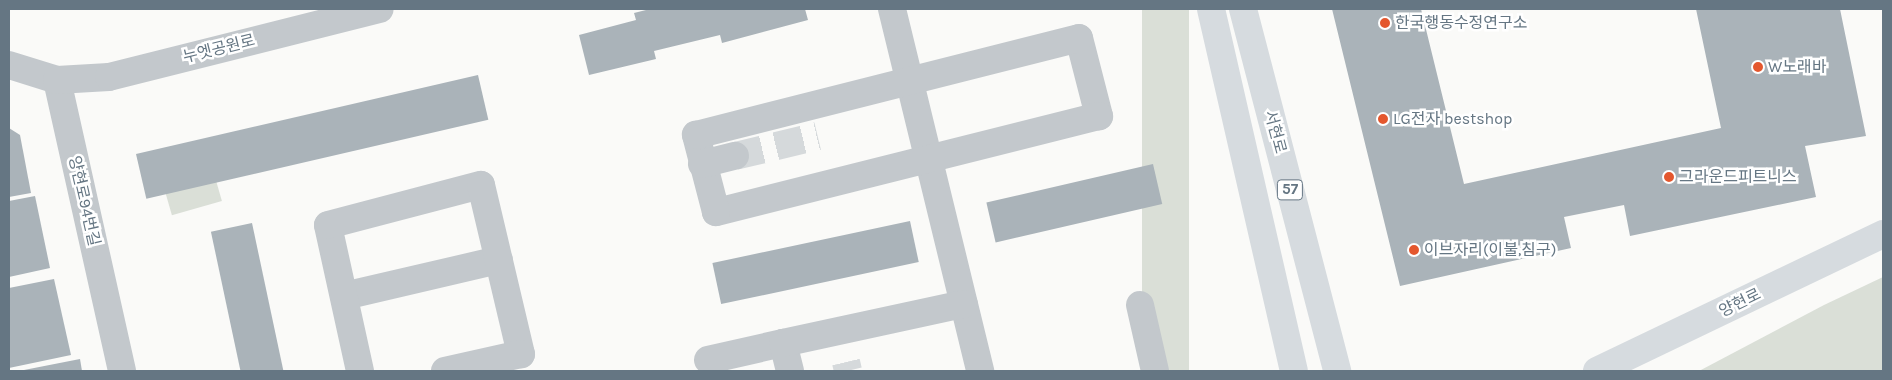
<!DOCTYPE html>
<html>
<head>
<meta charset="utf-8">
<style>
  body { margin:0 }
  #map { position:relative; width:1892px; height:380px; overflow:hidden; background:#fafaf8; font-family:Karla,"Noto Sans KR",sans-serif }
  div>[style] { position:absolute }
  .green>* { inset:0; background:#dadfd7; transform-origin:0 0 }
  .building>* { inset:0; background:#aab3b9; transform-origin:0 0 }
  .minor-tunnel>* { height:28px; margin-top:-14px; transform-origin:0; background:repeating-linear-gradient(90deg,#d5d9db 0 28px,transparent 0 42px) }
  .minor>* { height:28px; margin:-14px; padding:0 14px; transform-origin:14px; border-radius:14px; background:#c3c8cc }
  .major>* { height:28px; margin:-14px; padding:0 14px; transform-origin:14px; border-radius:14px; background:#d6dbdf }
  .dots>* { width:14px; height:14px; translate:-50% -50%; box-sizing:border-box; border:2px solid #fff; border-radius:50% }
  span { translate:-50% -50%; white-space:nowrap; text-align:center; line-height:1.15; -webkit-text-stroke:5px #fff; paint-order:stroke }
  .shield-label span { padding:1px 4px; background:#fff; border:1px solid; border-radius:4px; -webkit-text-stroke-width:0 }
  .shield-label { font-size:15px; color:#657683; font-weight:700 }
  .poi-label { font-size:16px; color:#657683 }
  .left { translate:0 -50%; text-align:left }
  .street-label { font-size:16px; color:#657683 }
  .frame { position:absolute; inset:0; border:10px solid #657683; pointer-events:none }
</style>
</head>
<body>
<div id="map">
  <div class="green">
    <div style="left:1142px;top:9px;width:47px;height:372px"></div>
    <div style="left:215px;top:177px;width:25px;height:52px;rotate:74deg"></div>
    <div style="clip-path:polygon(1883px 277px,1883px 371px,1699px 371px,1824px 305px)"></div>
  </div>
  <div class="building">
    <div style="clip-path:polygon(650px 9px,805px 9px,808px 20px,722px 43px,720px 35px,654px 51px,656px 59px,589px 75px,579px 35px,636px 20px,634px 13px)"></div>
    <div style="clip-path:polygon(1332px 9px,1421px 9px,1464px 184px,1721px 128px,1696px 9px,1840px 9px,1866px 136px,1805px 146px,1816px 197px,1630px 236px,1624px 205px,1564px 217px,1571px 248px,1400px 286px)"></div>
    <div style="left:478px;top:75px;width:46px;height:351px;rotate:77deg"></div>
    <div style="clip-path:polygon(9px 128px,20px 135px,31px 193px,9px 197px)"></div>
    <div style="left:1153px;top:164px;width:41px;height:171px;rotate:77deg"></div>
    <div style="clip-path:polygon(35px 196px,50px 268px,9px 277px,9px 201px)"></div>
    <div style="left:910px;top:221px;width:42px;height:202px;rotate:78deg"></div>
    <div style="left:252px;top:223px;width:151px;height:42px;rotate:78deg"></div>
    <div style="clip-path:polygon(54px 279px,71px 355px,9px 368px,9px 288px)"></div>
    <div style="clip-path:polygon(80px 359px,82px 371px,24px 371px,24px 370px)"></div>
  </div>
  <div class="minor-tunnel">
    <div style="left:735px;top:156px;width:85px;rotate:-13.5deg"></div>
    <div style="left:846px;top:362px;width:9px;rotate:77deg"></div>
  </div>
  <div class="minor">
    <div style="left:892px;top:9px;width:373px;rotate:76.3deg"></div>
    <div style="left:1079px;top:38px;width:81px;rotate:75.6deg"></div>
    <div style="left:1099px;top:116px;width:395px;rotate:165.9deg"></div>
    <div style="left:716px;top:212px;width:80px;rotate:-104.6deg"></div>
    <div style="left:696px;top:135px;width:395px;rotate:-14.2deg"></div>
    <div style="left:9px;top:65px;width:50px;rotate:17.4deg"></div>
    <div style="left:57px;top:80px;width:298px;rotate:77.4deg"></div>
    <div style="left:57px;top:80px;width:52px;rotate:-3.3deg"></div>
    <div style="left:109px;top:77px;width:279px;rotate:-14.1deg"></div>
    <div style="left:702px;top:164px;width:34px;rotate:-14deg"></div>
    <div style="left:344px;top:296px;width:159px;rotate:-13.1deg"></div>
    <div style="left:1140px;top:305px;width:68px;rotate:77.2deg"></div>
    <div style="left:708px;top:360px;width:77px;rotate:-12.8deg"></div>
    <div style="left:360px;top:371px;width:149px;rotate:-102.4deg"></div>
    <div style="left:328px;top:225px;width:158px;rotate:-14.7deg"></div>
    <div style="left:481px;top:185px;width:174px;rotate:76.7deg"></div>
    <div style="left:521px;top:354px;width:78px;rotate:167.4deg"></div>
    <div style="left:790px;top:371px;width:29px;rotate:-104deg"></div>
    <div style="left:783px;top:343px;width:185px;rotate:-12.2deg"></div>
  </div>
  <div class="major">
    <div style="left:1211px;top:9px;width:371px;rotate:77.1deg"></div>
    <div style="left:1243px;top:9px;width:374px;rotate:75.4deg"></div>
    <div style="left:1597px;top:371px;width:317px;rotate:-25.6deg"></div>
  </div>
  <div class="dots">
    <div style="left:1385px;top:23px;background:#e4572e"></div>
    <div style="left:1758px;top:67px;background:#e4572e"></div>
    <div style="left:1383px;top:119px;background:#e4572e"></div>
    <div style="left:1669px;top:177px;background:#e4572e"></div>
    <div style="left:1414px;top:250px;background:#e4572e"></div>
  </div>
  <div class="shield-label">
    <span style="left:1290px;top:190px">57</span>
  </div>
  <div class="poi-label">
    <span class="left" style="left:1395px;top:23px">한국행동수정연구소</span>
    <span class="left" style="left:1768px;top:67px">W노래바</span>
    <span class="left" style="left:1393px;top:119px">LG전자 bestshop</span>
    <span class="left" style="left:1679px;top:177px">그라운드피트니스</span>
    <span class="left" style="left:1424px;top:250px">이브자리(이불,침구)</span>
  </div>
  <div class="street-label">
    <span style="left:219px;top:49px;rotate:-14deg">누엣공원로</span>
    <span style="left:1275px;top:132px;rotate:75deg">서현로</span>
    <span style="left:84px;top:201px;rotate:77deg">양현로94번길</span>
    <span style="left:1740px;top:303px;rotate:-26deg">양현로</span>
  </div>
  <div class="frame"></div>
</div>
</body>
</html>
